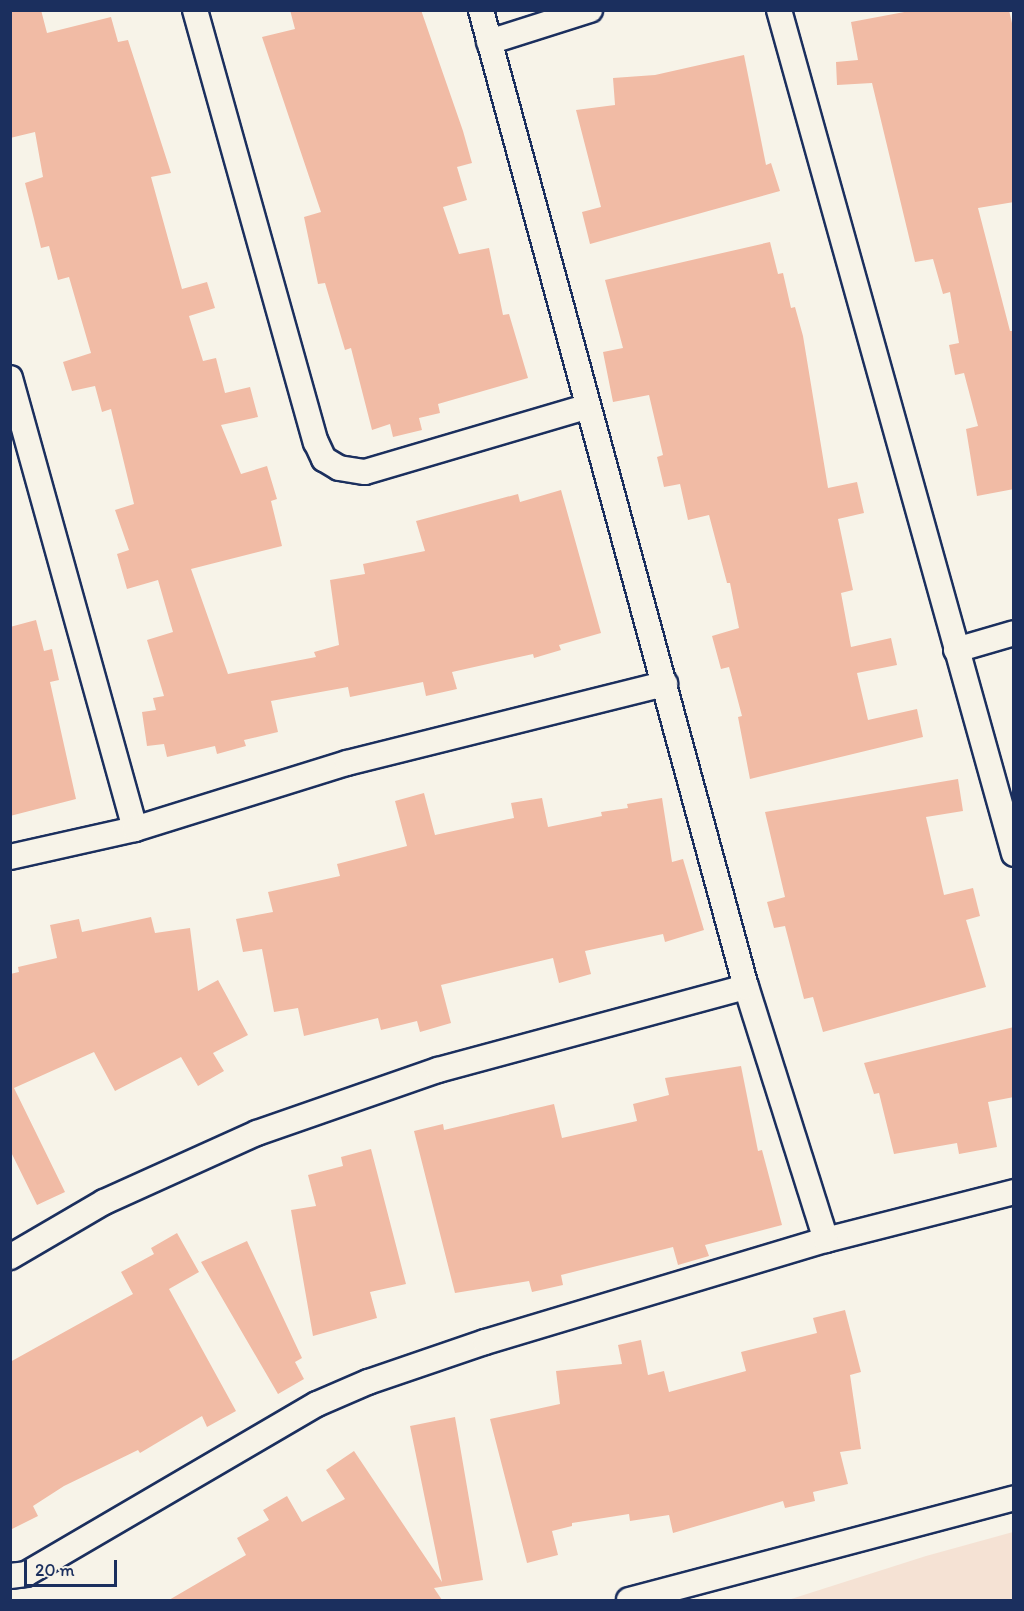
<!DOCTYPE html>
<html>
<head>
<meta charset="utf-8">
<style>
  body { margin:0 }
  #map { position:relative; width:1024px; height:1611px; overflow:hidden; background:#f7f3e8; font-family:Itim,sans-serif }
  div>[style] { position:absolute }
  .built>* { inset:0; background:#f5e2d4 }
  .building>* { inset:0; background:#f1bba5 }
  .roads { filter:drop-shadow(2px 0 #1b2f5e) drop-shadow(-2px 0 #1b2f5e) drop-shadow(0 2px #1b2f5e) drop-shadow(0 -2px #1b2f5e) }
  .street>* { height:24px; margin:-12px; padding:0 12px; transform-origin:12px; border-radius:12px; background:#f7f3e8 }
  span { translate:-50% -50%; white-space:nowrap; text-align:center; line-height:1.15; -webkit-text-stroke:4.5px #f7f3e8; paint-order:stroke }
  .frame { position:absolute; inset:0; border:12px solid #1b2f5e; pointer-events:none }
  .scale { position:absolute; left:24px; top:1560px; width:93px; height:27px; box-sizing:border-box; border:3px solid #1b2f5e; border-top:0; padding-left:8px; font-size:18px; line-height:21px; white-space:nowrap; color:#1b2f5e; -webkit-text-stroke:4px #f7f3e8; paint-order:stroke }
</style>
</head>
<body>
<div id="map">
  <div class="built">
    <div style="clip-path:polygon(1013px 1532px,1013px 1600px,788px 1600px,926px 1556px)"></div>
  </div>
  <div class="building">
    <div style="clip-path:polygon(10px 10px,41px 10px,47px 33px,111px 17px,118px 42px,128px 40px,171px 173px,151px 177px,182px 289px,207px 282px,215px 308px,189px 316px,203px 361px,216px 358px,225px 393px,250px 387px,258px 417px,221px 425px,241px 474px,267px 466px,277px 499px,271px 501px,282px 546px,191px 569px,228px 674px,316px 657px,314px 652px,339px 645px,330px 580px,365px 574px,363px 564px,425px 551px,416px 521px,518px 494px,520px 502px,561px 490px,601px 633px,559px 645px,561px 650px,534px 658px,533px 654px,452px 672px,457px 689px,426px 696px,423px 682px,350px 697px,348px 687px,271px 701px,278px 732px,244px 740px,246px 746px,217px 754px,215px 746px,167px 757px,164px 744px,147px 746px,142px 712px,156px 710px,153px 698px,164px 696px,147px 640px,173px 632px,158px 580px,127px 589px,117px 554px,129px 550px,115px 510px,134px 504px,111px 409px,102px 412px,95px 386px,72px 391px,63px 362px,91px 353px,69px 277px,58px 280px,49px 246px,41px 248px,34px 219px,25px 183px,43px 177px,35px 132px,10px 138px)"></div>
    <div style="clip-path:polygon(290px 10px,421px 10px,463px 131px,472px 163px,457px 167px,467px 200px,443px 207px,459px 254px,489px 248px,503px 315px,509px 314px,528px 378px,438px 404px,440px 413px,419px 418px,422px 430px,393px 437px,390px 424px,372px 430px,351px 348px,345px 350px,325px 283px,318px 284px,304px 217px,321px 212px,262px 37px,295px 29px)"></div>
    <div style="clip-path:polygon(915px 10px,1009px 10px,1014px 32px,1014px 202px,978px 208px,1010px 331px,1014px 331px,1014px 489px,977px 496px,966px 429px,978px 426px,964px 373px,955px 375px,949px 345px,959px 343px,950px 292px,943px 294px,933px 259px,915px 262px,872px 83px,837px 85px,836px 62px,858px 60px,851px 22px)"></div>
    <div style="clip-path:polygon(744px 55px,766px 165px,771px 163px,780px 191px,590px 244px,582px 212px,601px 207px,576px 110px,615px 105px,613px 78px,655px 75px)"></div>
    <div style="clip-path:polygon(770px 242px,778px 274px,783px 273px,791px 308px,795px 307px,803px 336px,828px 488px,857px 482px,864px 513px,838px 519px,853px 590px,841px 593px,851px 647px,891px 638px,897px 665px,857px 673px,868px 720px,917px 709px,923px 737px,750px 779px,738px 717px,742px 716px,729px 667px,721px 669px,712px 636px,739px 628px,730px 583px,727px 583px,709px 515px,688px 520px,680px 484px,664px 487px,657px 457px,663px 455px,649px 395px,613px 402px,603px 352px,623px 348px,605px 280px)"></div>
    <div style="clip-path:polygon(36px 620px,44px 651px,52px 649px,59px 680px,50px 682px,76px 799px,10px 816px,10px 627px)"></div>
    <div style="clip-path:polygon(958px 779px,963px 811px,926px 817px,944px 895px,973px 888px,980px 916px,966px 920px,986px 987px,823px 1032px,813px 997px,804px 999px,785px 926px,774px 928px,767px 902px,785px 897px,765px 812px)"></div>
    <div style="clip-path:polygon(424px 793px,435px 835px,514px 818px,511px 803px,542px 798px,548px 827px,602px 816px,601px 812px,628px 808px,627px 804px,662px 798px,672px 862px,683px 859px,704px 930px,665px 942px,663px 934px,585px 951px,591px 974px,559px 983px,553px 958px,441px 985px,451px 1023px,420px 1032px,417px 1021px,381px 1030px,378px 1018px,304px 1036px,298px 1008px,274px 1012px,262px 949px,243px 952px,236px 919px,273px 912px,268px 892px,340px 876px,337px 864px,407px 846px,395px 801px)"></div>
    <div style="clip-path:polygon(151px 917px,155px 933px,190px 928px,198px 991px,218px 980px,248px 1035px,213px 1053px,224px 1071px,198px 1086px,181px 1057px,115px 1091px,94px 1052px,14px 1088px,65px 1192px,37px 1205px,10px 1150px,10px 974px,19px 972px,18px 967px,57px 958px,50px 925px,79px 919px,82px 932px)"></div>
    <div style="clip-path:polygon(1014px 1027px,1014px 1097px,988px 1102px,997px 1147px,959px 1154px,957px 1143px,894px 1154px,879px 1093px,874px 1094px,864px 1063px)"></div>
    <div style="clip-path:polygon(741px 1066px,758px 1151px,762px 1150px,782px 1225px,705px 1245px,709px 1256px,678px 1265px,673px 1247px,561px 1275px,563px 1285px,532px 1292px,529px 1281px,455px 1293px,414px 1131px,443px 1124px,444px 1130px,554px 1104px,562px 1138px,637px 1121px,633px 1104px,669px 1095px,665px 1078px)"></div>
    <div style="clip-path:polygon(371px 1149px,406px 1284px,370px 1292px,377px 1318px,313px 1336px,291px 1210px,316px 1206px,308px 1175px,343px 1166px,341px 1157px)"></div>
    <div style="clip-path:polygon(177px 1233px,199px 1272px,169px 1289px,236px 1411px,207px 1427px,202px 1416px,140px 1453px,138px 1450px,64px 1486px,33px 1506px,38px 1516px,10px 1530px,10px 1362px,133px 1294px,121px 1272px,154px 1254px,151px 1248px)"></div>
    <div style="clip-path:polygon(247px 1241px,302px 1358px,295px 1362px,304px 1379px,278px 1394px,201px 1262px)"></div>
    <div style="clip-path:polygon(845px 1310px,861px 1372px,850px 1375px,861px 1449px,840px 1452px,848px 1484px,813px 1492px,815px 1501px,785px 1508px,783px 1501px,673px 1533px,669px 1515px,630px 1521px,629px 1514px,572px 1523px,572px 1526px,552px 1531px,558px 1555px,527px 1563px,490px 1419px,560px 1404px,556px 1371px,622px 1364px,618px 1345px,641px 1340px,648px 1375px,664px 1371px,669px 1392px,746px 1371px,741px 1352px,817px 1333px,813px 1318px)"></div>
    <div style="clip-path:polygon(455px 1417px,483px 1580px,434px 1588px,442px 1600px,169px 1600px,246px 1555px,237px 1538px,269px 1520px,263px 1510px,287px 1496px,302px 1522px,345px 1499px,326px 1470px,354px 1451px,442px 1582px,410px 1426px)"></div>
  </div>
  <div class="roads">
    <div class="street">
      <div style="left:195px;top:10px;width:449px;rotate:74.4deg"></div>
      <div style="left:316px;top:442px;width:19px;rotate:65deg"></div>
      <div style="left:324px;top:459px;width:17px;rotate:31deg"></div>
      <div style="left:339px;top:468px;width:26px;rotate:9deg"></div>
      <div style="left:365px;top:472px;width:230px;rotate:-16.4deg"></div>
      <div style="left:779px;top:10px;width:876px;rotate:74.44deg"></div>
      <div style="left:489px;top:42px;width:106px;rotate:-17.6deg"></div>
      <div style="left:10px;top:378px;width:468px;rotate:74.5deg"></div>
      <div style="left:956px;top:650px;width:60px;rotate:-16.3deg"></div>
      <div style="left:10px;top:857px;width:128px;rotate:-12.6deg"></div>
      <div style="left:135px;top:829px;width:222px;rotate:-17.3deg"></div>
      <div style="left:347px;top:763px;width:328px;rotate:-14deg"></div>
      <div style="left:826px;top:1240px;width:194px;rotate:-14.3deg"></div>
      <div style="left:10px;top:1257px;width:109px;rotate:-30.3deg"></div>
      <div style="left:104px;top:1202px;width:168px;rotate:-24.3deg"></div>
      <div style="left:257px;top:1133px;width:192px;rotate:-19.2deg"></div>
      <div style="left:438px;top:1070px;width:319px;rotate:-15.1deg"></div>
      <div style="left:10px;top:1576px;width:16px;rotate:-7deg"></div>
      <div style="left:26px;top:1574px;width:337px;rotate:-30.3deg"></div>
      <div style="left:317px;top:1404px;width:56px;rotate:-23.3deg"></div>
      <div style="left:368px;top:1382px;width:124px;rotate:-18.9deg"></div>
      <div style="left:485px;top:1342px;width:356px;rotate:-16.7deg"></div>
      <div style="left:826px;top:1240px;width:265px;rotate:-107.5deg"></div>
      <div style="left:746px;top:987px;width:1012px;rotate:-105.18deg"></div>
      <div style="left:629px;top:1600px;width:398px;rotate:-14.8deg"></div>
    </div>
  </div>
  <div class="frame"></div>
  <div class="scale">20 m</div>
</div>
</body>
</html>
